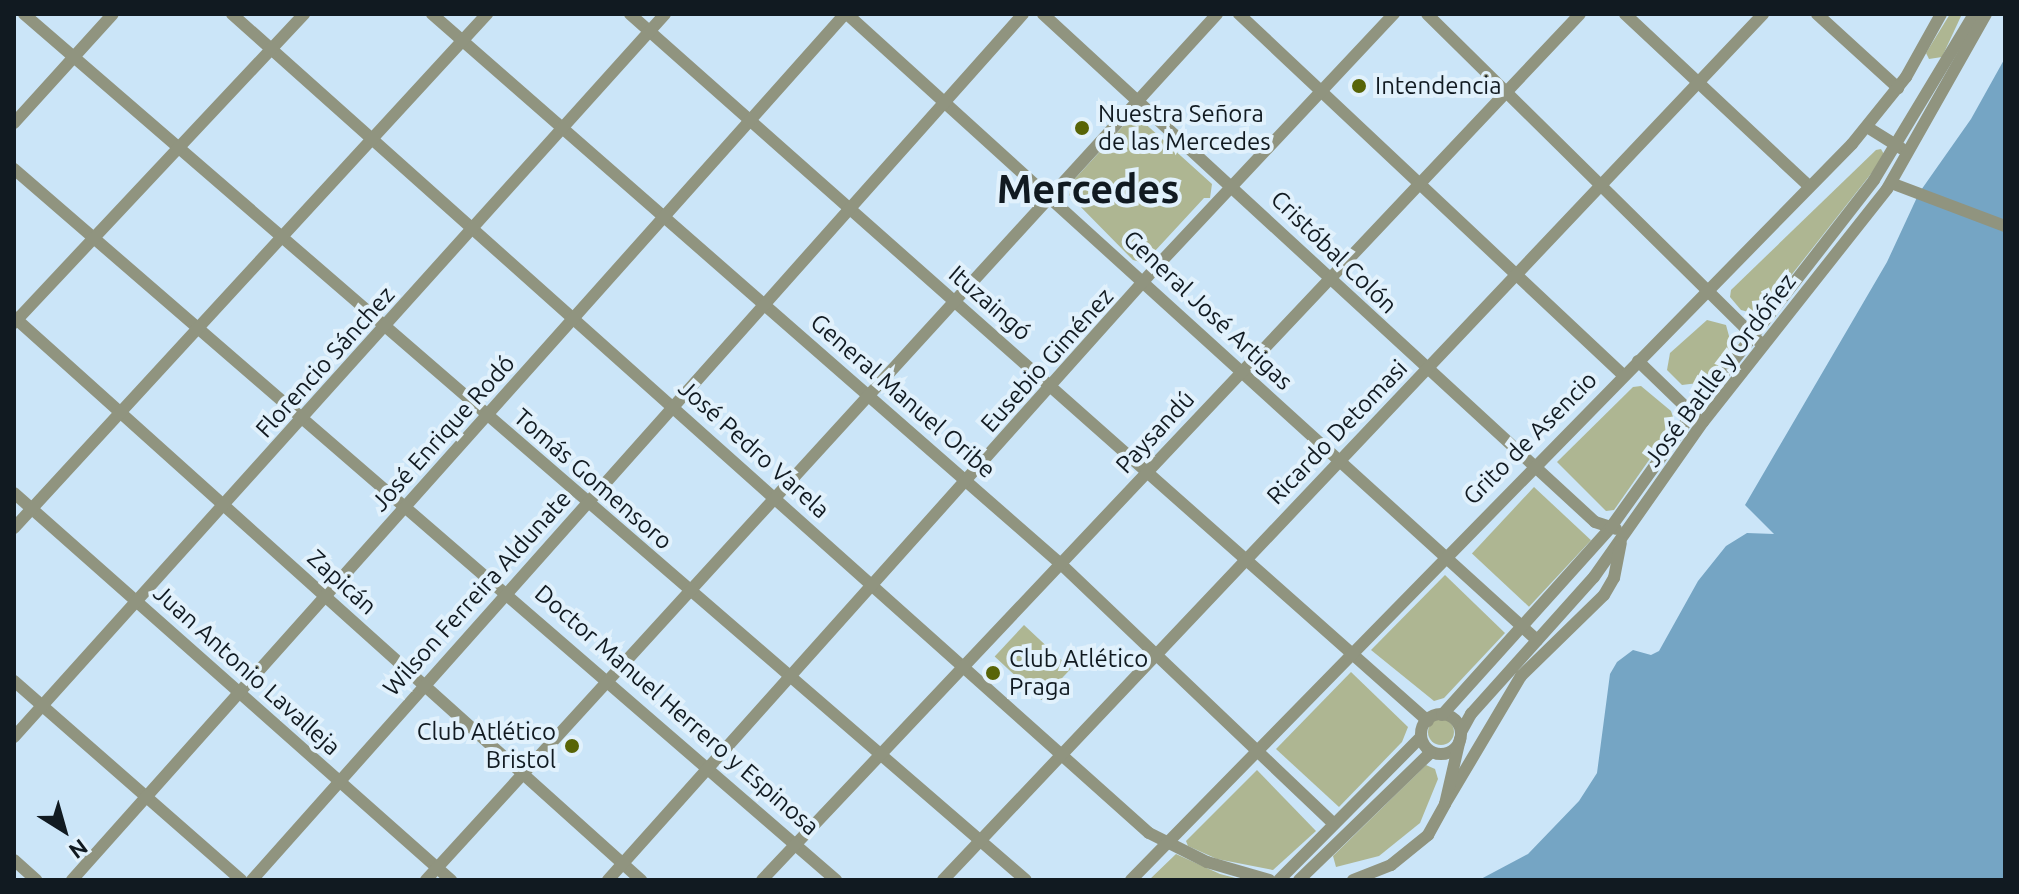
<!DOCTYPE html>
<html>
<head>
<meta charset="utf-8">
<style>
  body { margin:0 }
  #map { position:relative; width:2019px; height:894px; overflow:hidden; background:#cbe5f8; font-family:Ubuntu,sans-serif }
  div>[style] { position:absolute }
  .green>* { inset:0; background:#aeb692; transform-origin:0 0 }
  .round { border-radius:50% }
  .water>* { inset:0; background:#75a5c4 }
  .minor>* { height:12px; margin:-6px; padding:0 6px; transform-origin:6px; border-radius:6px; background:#90947f }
  .minor>.ring { margin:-6px; padding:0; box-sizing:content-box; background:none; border:12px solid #90947f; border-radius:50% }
  .dots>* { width:22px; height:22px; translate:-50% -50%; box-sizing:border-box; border:4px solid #e1f1fc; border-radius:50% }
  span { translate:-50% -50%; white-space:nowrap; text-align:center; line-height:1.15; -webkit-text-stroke:8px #e1f1fc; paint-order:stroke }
  .poi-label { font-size:24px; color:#111a21 }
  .left { translate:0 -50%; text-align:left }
  .right { translate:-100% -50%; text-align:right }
  .street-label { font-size:24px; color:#111a21 }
  .town-label { font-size:40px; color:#111a21; font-weight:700 }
  .frame { position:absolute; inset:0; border:16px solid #111a21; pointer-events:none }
  .north { position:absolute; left:24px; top:790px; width:80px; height:80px; -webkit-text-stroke:6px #e1f1fc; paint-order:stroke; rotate:143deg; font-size:22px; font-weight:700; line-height:32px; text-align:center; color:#111a21 }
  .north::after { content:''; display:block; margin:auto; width:28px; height:36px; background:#111a21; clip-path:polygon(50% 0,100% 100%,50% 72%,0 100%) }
</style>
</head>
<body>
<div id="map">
  <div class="green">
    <div style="clip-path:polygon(1950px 14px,1962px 14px,1942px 57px,1929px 59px,1926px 53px)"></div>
    <div style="clip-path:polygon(1140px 119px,1212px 184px,1210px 198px,1204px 198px,1154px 252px,1155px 258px,1144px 263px,1133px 260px,1069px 195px,1072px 182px,1126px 123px)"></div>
    <div style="clip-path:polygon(1876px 150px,1881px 149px,1885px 156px,1760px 315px,1741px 310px,1730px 297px,1731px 290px)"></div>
    <div style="clip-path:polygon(1707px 320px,1726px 325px,1732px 347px,1706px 382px,1682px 385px,1667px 370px,1670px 353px)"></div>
    <div style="clip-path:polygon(1641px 386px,1671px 411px,1675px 423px,1614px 510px,1606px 511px,1557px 462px,1633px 387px)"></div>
    <div style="left:1534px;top:487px;width:78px;height:91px;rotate:43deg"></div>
    <div style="clip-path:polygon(1445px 575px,1505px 633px,1444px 698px,1434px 701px,1371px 650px)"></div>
    <div style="left:1024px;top:625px;width:64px;height:43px;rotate:43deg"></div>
    <div style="clip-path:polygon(1351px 672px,1408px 727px,1402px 742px,1339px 807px,1276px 749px)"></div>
    <div class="round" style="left:1428px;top:719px;width:26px;height:26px"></div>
    <div style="clip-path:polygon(1426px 765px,1435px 769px,1438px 779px,1420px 823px,1379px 856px,1336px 867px,1333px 856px)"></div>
    <div style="clip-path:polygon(1257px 770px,1316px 831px,1273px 870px,1217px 859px,1188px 846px,1186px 841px)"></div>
    <div style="clip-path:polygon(1176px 854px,1220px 874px,1243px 880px,1149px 880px)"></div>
  </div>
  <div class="water">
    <div style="clip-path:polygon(2005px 58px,2005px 880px,1479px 880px,1528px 854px,1579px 801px,1597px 773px,1610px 674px,1617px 662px,1633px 650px,1651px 655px,1659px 651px,1698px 581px,1726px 546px,1747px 533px,1774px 534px,1745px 505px,1887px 262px,1919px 193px,1971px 119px)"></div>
  </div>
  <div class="minor">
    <div style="left:24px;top:14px;width:1324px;rotate:40.84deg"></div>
    <div style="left:232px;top:14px;width:1229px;rotate:41.77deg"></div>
    <div style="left:1149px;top:833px;width:65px;rotate:26.6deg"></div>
    <div style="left:1207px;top:862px;width:65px;rotate:16.2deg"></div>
    <div style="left:432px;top:14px;width:838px;rotate:41.18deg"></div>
    <div style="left:1063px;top:566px;width:374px;rotate:43.6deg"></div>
    <div style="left:630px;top:14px;width:1066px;rotate:41.54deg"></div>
    <div style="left:847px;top:14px;width:932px;rotate:42.22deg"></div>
    <div style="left:1043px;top:14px;width:750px;rotate:42.62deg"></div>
    <div style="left:1595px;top:522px;width:22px;rotate:18deg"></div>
    <div style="left:1239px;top:14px;width:527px;rotate:43.23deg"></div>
    <div style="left:1427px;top:14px;width:466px;rotate:44.6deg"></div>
    <div style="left:1625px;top:14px;width:252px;rotate:43.1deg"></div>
    <div style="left:1817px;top:14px;width:110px;rotate:42.4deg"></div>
    <div style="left:14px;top:123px;width:147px;rotate:-47.8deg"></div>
    <div style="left:1867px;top:127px;width:40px;rotate:32deg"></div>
    <div style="left:14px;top:169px;width:1087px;rotate:40.86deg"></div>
    <div style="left:1891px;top:183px;width:122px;rotate:20.7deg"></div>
    <div style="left:14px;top:317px;width:843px;rotate:41.92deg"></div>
    <div style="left:14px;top:323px;width:424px;rotate:-46.8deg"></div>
    <div style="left:1638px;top:361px;width:81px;rotate:44deg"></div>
    <div style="left:14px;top:493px;width:584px;rotate:41.53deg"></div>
    <div style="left:14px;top:528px;width:699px;rotate:-47.38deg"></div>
    <div style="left:14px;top:681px;width:302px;rotate:41.2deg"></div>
    <div class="ring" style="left:1421px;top:714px;width:28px;height:28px"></div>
    <div style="left:1442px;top:715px;width:253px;rotate:-48deg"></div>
    <div style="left:1611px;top:527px;width:139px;rotate:-54.4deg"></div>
    <div style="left:1692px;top:414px;width:296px;rotate:-52.1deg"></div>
    <div style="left:1874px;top:180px;width:194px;rotate:-58.9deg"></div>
    <div style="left:1461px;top:732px;width:21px;rotate:-61deg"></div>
    <div style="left:1471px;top:714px;width:184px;rotate:-48.1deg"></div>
    <div style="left:1594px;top:577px;width:189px;rotate:-54.9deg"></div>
    <div style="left:1703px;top:422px;width:297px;rotate:-51.7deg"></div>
    <div style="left:1887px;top:189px;width:201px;rotate:-60.5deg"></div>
    <div style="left:14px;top:737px;width:973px;rotate:-48deg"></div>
    <div style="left:1445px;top:804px;width:149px;rotate:-59.3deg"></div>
    <div style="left:1521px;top:676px;width:116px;rotate:-44.3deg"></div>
    <div style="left:1604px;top:595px;width:20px;rotate:-60deg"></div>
    <div style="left:1614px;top:578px;width:36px;rotate:-79deg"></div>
    <div style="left:14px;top:860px;width:30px;rotate:42deg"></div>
    <div style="left:72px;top:880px;width:1161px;rotate:-48.25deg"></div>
    <div style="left:252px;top:880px;width:1159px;rotate:-48.32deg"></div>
    <div style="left:426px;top:880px;width:1173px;rotate:-47.59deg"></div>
    <div style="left:608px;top:880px;width:825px;rotate:-48.19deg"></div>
    <div style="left:1158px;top:265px;width:345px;rotate:-46.8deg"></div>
    <div style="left:762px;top:880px;width:1191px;rotate:-46.63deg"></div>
    <div style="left:943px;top:880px;width:1193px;rotate:-46.56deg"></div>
    <div style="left:1131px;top:880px;width:1030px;rotate:-45.59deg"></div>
    <div style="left:1852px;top:144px;width:86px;rotate:-51.1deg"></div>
    <div style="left:1906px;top:77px;width:72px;rotate:-60.9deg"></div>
    <div style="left:1279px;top:880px;width:200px;rotate:-45.2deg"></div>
    <div style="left:1299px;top:880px;width:182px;rotate:-44.1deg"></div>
    <div style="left:1353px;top:880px;width:41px;rotate:-21.5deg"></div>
    <div style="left:1391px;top:865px;width:48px;rotate:-39deg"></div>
    <div style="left:1428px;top:835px;width:35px;rotate:-61deg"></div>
    <div style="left:1445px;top:804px;width:67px;rotate:-77deg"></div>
  </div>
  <div class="dots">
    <div style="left:1359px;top:86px;background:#586407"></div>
    <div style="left:1082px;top:128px;background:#586407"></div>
    <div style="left:993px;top:673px;background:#586407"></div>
    <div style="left:572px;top:746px;background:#586407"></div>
  </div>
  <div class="poi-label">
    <span class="left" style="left:1375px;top:86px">Intendencia</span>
    <span class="left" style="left:1098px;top:128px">Nuestra Señora<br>de las Mercedes</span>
    <span class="left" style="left:1009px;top:673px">Club Atlético<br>Praga</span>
    <span class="right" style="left:556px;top:746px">Club Atlético<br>Bristol</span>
  </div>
  <div class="street-label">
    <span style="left:1334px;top:252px;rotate:44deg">Cristóbal Colón</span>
    <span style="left:990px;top:303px;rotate:41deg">Ituzaingó</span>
    <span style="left:1208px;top:310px;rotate:43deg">General José Artigas</span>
    <span style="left:1047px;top:360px;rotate:-48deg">Eusebio Giménez</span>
    <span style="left:325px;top:362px;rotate:-48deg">Florencio Sánchez</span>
    <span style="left:1720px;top:370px;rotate:-53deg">José Batlle y Ordóñez</span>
    <span style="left:903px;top:396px;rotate:41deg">General Manuel Oribe</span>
    <span style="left:1155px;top:432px;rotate:-47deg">Paysandú</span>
    <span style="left:1337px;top:432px;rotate:-46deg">Ricardo Detomasi</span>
    <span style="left:443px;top:433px;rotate:-48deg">José Enrique Rodó</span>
    <span style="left:1530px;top:438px;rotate:-45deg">Grito de Asencio</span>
    <span style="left:754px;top:449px;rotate:42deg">José Pedro Varela</span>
    <span style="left:593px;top:479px;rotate:41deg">Tomás Gomensoro</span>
    <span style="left:342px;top:582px;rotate:42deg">Zapicán</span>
    <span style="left:477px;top:593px;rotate:-48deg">Wilson Ferreira Aldunate</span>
    <span style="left:247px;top:670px;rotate:42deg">Juan Antonio Lavalleja</span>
    <span style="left:677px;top:710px;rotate:41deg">Doctor Manuel Herrero y Espinosa</span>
  </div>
  <div class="town-label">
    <span style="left:1088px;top:189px">Mercedes</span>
  </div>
  <div class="frame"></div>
  <div class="north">N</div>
</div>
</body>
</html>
